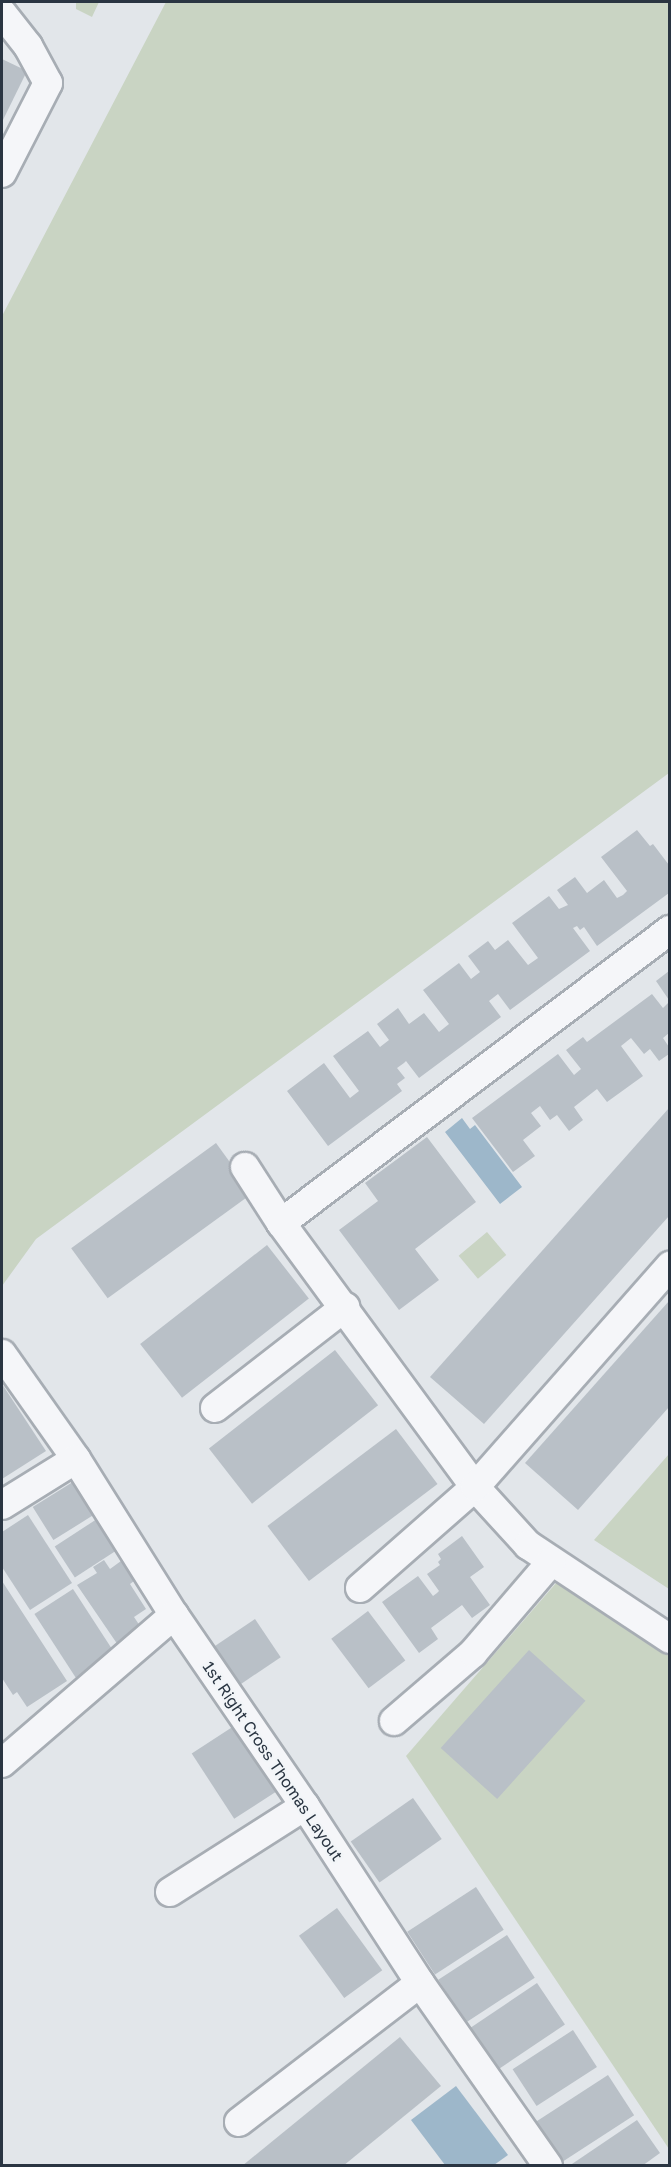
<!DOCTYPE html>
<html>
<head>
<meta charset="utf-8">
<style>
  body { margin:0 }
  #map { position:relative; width:671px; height:2167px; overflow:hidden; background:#e2e6ea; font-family:"Golos Text",sans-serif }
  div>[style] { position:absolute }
  .green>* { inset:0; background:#c9d4c3; transform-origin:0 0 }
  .water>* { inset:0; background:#9db7ca }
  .building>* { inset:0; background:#b9c0c7; transform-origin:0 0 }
  .roads { filter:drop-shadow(2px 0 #a7adb4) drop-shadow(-2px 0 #a7adb4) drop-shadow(0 2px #a7adb4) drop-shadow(0 -2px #a7adb4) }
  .street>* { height:28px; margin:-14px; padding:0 14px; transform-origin:14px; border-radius:14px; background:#f5f6f9 }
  span { translate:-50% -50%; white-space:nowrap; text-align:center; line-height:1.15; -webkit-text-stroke:4.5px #f2f5f8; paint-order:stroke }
  .street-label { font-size:16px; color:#2a3542 }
  .frame { position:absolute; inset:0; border:3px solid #2a3542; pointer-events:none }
</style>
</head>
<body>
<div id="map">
  <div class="green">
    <div style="clip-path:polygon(76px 2px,99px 2px,92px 17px,76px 9px)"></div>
    <div style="clip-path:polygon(166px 2px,669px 2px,669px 773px,36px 1239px,2px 1286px,2px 316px)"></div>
    <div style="left:487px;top:1232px;width:30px;height:37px;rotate:50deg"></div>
    <div style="clip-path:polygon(669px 1454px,669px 1589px,594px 1540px)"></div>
    <div style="clip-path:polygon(563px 1575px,669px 1646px,669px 2149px,406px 1756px)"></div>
  </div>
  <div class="water">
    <div style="clip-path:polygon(462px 1118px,470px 1129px,475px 1125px,522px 1187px,500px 1204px,445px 1132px)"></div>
    <div style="clip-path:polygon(456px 2086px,508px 2155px,494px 2165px,445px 2165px,411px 2120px)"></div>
  </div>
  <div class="building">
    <div style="clip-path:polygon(2px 59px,27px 71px,2px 122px)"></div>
    <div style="clip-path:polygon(637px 830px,650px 846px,653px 844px,669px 865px,669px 893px,597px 946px,584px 927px,580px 930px,577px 926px,573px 928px,590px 951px,510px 1010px,498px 994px,489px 1001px,501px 1017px,419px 1078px,406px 1061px,404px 1063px,397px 1068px,405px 1078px,397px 1084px,402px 1091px,328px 1146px,287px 1091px,324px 1063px,350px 1098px,359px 1091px,333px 1056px,368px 1031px,380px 1047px,389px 1040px,377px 1024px,398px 1008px,409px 1024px,424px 1013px,439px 1032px,449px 1024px,423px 990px,459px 963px,471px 979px,480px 972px,468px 956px,488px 941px,495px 950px,508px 940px,528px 965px,538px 958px,512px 923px,549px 896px,559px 909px,568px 905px,557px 890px,575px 877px,587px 893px,604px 880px,617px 898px,623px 895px,627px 891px,601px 857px)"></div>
    <div style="clip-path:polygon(669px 971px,669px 1000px,656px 981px)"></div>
    <div style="clip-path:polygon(652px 994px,663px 1008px,669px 1002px,669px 1033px,663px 1038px,669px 1047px,669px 1054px,659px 1061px,650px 1049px,644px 1054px,631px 1038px,621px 1046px,643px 1076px,607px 1102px,597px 1089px,574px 1107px,583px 1120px,569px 1131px,557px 1115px,550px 1120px,540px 1106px,531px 1113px,541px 1126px,523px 1140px,535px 1156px,513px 1172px,472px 1118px,558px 1054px,574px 1075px,581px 1069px,566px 1050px,583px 1037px,587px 1042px)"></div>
    <div style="clip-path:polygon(669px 1108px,669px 1216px,484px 1424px,430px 1377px)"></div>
    <div style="clip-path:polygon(427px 1137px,476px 1202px,415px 1249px,439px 1280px,399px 1310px,339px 1230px,378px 1201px,365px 1183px)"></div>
    <div style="left:216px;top:1143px;width:62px;height:179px;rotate:54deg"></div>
    <div style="left:267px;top:1245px;width:68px;height:161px;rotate:52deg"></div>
    <div style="clip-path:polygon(669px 1301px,669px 1407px,578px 1510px,525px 1463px)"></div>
    <div style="left:335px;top:1350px;width:70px;height:160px;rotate:52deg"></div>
    <div style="clip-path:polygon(2px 1384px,46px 1451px,2px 1479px)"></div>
    <div style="left:396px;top:1429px;width:69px;height:161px;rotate:53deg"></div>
    <div style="left:76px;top:1480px;width:39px;height:51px;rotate:58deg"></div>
    <div style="clip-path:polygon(28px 1515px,72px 1583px,30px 1610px,2px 1567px,2px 1532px)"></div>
    <div style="left:100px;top:1517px;width:37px;height:54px;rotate:57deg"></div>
    <div style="clip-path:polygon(462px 1536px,484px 1567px,470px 1577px,490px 1605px,472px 1618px,462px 1605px,431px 1628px,438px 1639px,419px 1653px,382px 1602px,418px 1576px,433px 1596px,437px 1593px,439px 1591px,427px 1574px,440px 1565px,438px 1562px,441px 1559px,438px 1554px)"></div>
    <div style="clip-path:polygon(104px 1560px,110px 1569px,121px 1561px,134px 1581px,130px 1584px,146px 1609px,134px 1617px,144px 1632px,120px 1648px,77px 1585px,97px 1573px,93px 1567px)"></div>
    <div style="clip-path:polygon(2px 1581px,67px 1681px,27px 1707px,17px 1692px,13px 1695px,2px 1678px)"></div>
    <div style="left:73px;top:1589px;width:82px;height:46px;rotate:57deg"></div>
    <div style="left:368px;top:1611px;width:62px;height:46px;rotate:53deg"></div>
    <div style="left:255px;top:1619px;width:46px;height:51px;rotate:56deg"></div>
    <div style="left:529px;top:1650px;width:76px;height:132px;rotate:42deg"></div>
    <div style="left:237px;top:1724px;width:78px;height:54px;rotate:57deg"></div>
    <div style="left:413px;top:1798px;width:50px;height:76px;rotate:55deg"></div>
    <div style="left:476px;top:1887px;width:51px;height:82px;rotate:57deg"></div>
    <div style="left:337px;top:1908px;width:77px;height:47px;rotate:54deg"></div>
    <div style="left:507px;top:1935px;width:51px;height:82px;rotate:57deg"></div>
    <div style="left:537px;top:1983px;width:50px;height:82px;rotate:56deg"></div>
    <div style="left:573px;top:2030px;width:44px;height:72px;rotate:57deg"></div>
    <div style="clip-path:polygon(400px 2037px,441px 2086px,343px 2166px,242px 2166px)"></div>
    <div style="left:608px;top:2075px;width:48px;height:85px;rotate:57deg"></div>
    <div style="clip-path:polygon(637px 2120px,660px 2153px,642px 2166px,569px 2166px)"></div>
  </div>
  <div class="roads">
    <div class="street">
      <div style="left:2px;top:13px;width:42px;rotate:51.8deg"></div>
      <div style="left:28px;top:46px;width:42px;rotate:61.6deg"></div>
      <div style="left:48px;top:83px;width:101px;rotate:117.1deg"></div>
      <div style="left:245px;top:1167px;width:67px;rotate:57.3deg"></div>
      <div style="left:281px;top:1223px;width:328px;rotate:53.7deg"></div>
      <div style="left:475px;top:1487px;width:79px;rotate:47.6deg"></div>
      <div style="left:528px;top:1545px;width:170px;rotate:33.5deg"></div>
      <div style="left:281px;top:1223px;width:487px;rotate:-37deg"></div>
      <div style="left:2px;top:1354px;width:128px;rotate:54.8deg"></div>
      <div style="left:76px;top:1459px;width:184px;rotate:57.9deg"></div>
      <div style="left:174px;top:1615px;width:232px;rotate:55.6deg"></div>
      <div style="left:305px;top:1806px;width:211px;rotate:57deg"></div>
      <div style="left:420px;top:1983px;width:223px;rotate:55deg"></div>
      <div style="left:215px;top:1408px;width:165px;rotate:-37.8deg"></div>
      <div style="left:2px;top:1505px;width:87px;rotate:-31.9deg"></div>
      <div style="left:360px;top:1588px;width:153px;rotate:-41.3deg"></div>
      <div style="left:475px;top:1487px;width:295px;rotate:-48.6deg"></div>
      <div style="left:394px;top:1721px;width:104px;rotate:-40.7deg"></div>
      <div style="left:473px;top:1653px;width:120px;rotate:-49.4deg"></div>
      <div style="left:2px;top:1763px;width:227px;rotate:-40.7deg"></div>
      <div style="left:170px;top:1892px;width:160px;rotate:-32.5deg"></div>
      <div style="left:239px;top:2122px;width:228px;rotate:-37.5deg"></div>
    </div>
  </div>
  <div class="street-label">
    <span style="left:273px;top:1761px;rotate:56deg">1st Right Cross Thomas Layout</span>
  </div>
  <div class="frame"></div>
</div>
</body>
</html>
